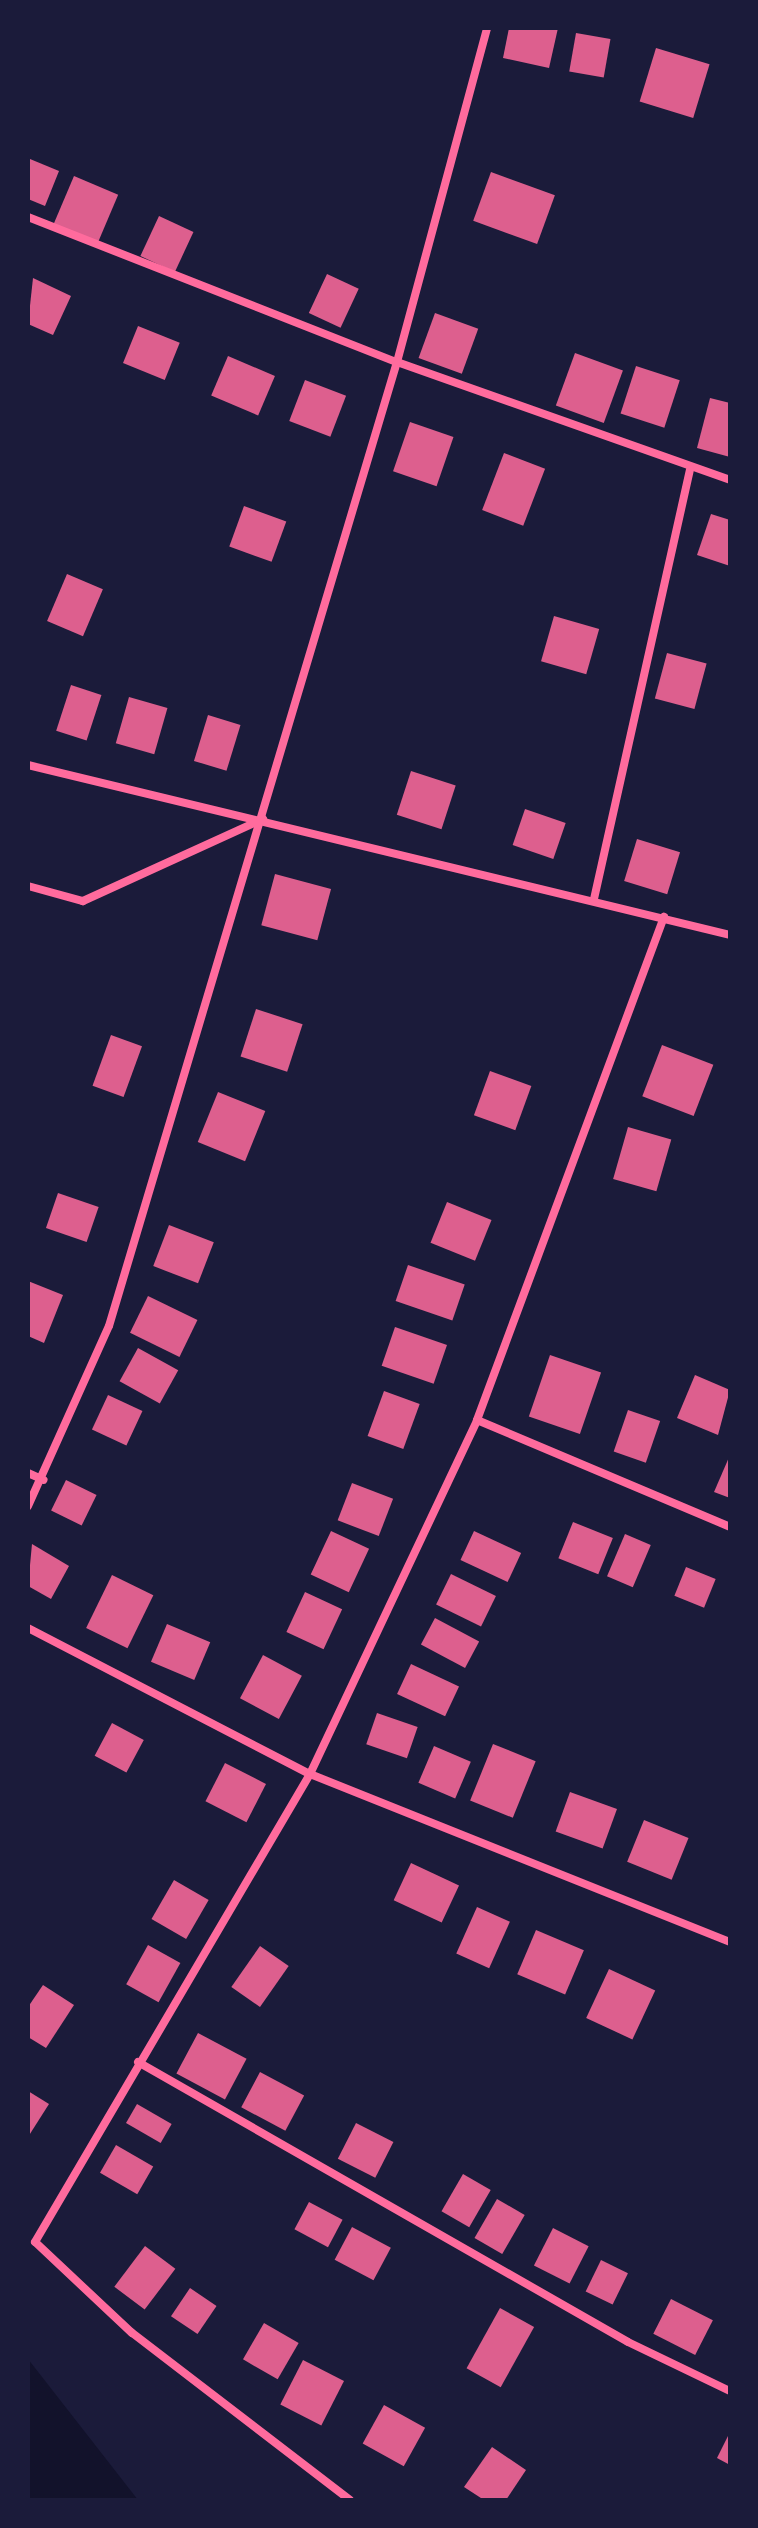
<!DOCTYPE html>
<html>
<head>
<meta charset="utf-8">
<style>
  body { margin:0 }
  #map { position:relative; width:758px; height:2528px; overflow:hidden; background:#1b1b3a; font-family:"Golos Text",sans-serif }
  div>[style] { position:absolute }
  .water>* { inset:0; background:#12122b }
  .building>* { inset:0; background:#dd5f8e; transform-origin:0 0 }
  .minor>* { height:8px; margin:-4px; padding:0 4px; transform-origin:4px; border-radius:4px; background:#ff6b9d }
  span { translate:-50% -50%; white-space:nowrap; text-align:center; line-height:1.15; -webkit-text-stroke:8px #1b1b3a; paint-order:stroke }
  .frame { position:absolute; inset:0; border:30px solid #1b1b3a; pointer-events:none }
</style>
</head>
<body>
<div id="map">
  <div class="water">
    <div style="clip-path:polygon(28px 2359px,138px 2500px,28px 2500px)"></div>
  </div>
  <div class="building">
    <div style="clip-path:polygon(509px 28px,558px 28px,549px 68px,503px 58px)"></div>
    <div style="left:576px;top:33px;width:35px;height:39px;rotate:10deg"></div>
    <div style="left:656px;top:48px;width:56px;height:56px;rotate:17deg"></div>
    <div style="clip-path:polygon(30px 159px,59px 171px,45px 206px,28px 199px)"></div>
    <div style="left:491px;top:172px;width:68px;height:52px;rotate:20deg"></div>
    <div style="left:74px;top:176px;width:48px;height:54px;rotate:23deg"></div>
    <div style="left:159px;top:216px;width:38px;height:44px;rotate:25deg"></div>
    <div style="left:327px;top:274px;width:35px;height:43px;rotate:25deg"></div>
    <div style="clip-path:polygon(33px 278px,71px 296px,53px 335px,28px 324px)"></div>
    <div style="left:435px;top:313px;width:46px;height:48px;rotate:20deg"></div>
    <div style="left:138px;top:326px;width:45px;height:40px;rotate:22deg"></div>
    <div style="left:575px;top:353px;width:51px;height:56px;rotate:20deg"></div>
    <div style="left:228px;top:356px;width:51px;height:43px;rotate:23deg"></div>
    <div style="left:636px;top:366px;width:46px;height:50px;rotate:18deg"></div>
    <div style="left:305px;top:380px;width:44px;height:44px;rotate:21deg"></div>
    <div style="clip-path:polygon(710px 398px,730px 403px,730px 457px,697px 448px)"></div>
    <div style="left:410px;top:422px;width:46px;height:52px;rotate:19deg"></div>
    <div style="left:504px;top:453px;width:44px;height:61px;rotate:21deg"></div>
    <div style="left:244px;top:506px;width:45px;height:43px;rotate:20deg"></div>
    <div style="clip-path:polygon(711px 514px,730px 520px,730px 566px,697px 555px)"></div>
    <div style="left:67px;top:574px;width:39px;height:51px;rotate:23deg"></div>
    <div style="left:554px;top:616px;width:47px;height:47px;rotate:16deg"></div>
    <div style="left:667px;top:653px;width:41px;height:47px;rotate:15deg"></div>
    <div style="left:71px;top:685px;width:32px;height:48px;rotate:18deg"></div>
    <div style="left:129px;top:697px;width:40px;height:48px;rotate:16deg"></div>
    <div style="left:208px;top:715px;width:34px;height:48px;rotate:17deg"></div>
    <div style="left:411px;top:771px;width:47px;height:46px;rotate:18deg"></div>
    <div style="left:525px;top:809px;width:43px;height:38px;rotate:19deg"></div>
    <div style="left:637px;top:839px;width:45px;height:44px;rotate:17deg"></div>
    <div style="left:275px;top:874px;width:58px;height:53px;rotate:15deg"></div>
    <div style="left:256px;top:1009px;width:49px;height:50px;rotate:18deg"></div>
    <div style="left:111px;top:1035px;width:33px;height:54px;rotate:20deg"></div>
    <div style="left:662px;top:1045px;width:55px;height:55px;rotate:21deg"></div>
    <div style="left:490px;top:1071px;width:44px;height:47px;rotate:20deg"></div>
    <div style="left:218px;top:1092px;width:51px;height:54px;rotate:22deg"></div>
    <div style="left:628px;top:1127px;width:45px;height:54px;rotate:16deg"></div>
    <div style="left:58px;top:1193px;width:43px;height:37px;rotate:19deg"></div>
    <div style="left:447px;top:1202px;width:48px;height:44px;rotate:22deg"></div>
    <div style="left:169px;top:1225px;width:48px;height:44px;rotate:21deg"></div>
    <div style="left:408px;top:1265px;width:60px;height:38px;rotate:19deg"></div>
    <div style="clip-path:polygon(28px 1281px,63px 1295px,44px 1343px,28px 1336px)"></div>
    <div style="left:148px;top:1296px;width:55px;height:41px;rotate:26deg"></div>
    <div style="left:395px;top:1327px;width:55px;height:41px;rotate:19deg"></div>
    <div style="left:138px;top:1348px;width:46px;height:38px;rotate:29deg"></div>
    <div style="left:550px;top:1355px;width:54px;height:65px;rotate:19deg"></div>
    <div style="clip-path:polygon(695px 1375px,730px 1390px,718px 1435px,677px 1418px)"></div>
    <div style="left:384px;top:1391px;width:38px;height:48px;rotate:20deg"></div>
    <div style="left:108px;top:1395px;width:38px;height:38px;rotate:25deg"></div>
    <div style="left:628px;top:1410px;width:34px;height:44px;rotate:19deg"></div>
    <div style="clip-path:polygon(730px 1455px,730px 1498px,714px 1492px)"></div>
    <div style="left:66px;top:1480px;width:34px;height:34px;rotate:26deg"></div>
    <div style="left:352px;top:1483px;width:44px;height:40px;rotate:21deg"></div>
    <div style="left:573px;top:1522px;width:43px;height:39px;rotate:22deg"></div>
    <div style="left:331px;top:1531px;width:42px;height:48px;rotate:25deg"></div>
    <div style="left:474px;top:1531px;width:52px;height:32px;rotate:25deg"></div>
    <div style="left:625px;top:1534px;width:28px;height:46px;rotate:23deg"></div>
    <div style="clip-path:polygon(32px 1544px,69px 1566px,51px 1599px,28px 1586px)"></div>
    <div style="left:686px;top:1567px;width:32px;height:31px;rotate:22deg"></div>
    <div style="left:451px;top:1574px;width:50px;height:34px;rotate:26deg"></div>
    <div style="left:112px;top:1575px;width:46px;height:59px;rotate:26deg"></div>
    <div style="left:305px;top:1592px;width:41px;height:44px;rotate:25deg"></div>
    <div style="left:435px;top:1618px;width:50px;height:30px;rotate:28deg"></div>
    <div style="left:167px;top:1624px;width:47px;height:41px;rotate:23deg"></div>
    <div style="left:263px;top:1655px;width:44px;height:49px;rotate:28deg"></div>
    <div style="left:411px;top:1664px;width:53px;height:33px;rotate:25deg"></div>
    <div style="left:377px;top:1713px;width:43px;height:33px;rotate:19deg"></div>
    <div style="left:112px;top:1723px;width:36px;height:37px;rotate:28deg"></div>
    <div style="left:493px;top:1744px;width:46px;height:61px;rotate:22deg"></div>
    <div style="left:434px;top:1746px;width:40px;height:40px;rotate:23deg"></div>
    <div style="left:225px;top:1763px;width:46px;height:43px;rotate:27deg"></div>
    <div style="left:570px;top:1792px;width:50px;height:42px;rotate:20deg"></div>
    <div style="left:644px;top:1820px;width:48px;height:45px;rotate:22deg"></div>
    <div style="left:411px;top:1863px;width:53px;height:41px;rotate:25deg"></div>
    <div style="left:174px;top:1880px;width:40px;height:45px;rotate:30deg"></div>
    <div style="left:477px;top:1907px;width:36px;height:51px;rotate:24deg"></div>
    <div style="left:536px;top:1930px;width:52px;height:48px;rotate:23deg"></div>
    <div style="left:148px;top:1945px;width:37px;height:45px;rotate:29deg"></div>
    <div style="left:260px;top:1946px;width:35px;height:50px;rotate:35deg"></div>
    <div style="left:609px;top:1969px;width:51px;height:54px;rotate:25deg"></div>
    <div style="clip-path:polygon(43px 1985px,74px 2005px,46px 2048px,28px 2037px,28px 2007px)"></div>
    <div style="left:198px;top:2033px;width:55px;height:46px;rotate:28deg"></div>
    <div style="left:260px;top:2072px;width:50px;height:40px;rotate:28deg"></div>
    <div style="clip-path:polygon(28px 2091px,49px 2104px,28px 2137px)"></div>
    <div style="left:137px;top:2104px;width:40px;height:22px;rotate:30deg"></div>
    <div style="left:356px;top:2123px;width:42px;height:40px;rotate:27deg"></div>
    <div style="left:116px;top:2145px;width:43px;height:32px;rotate:30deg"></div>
    <div style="left:463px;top:2174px;width:32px;height:43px;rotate:30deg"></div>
    <div style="left:497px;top:2199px;width:32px;height:45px;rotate:30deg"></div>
    <div style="left:309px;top:2202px;width:38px;height:31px;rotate:28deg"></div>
    <div style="left:352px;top:2227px;width:44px;height:37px;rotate:28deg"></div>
    <div style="left:553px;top:2228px;width:40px;height:42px;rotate:27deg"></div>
    <div style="left:145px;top:2246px;width:38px;height:51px;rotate:37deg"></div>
    <div style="left:601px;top:2260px;width:30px;height:35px;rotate:26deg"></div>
    <div style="left:190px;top:2288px;width:32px;height:34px;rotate:34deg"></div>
    <div style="left:671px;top:2299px;width:47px;height:39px;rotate:27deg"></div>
    <div style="left:500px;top:2308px;width:39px;height:69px;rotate:29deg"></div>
    <div style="left:264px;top:2323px;width:40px;height:42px;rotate:30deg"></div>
    <div style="left:303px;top:2360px;width:46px;height:50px;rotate:27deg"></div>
    <div style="left:384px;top:2405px;width:47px;height:44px;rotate:29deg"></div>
    <div style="clip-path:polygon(730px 2432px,730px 2465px,717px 2458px)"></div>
    <div style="clip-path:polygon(492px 2447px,526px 2470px,506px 2500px,484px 2500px,464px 2487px)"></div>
  </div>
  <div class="minor">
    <div style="left:28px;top:217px;width:396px;rotate:21.5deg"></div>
    <div style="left:397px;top:362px;width:353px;rotate:19.5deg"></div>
    <div style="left:28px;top:765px;width:722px;rotate:13.61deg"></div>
    <div style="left:28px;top:886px;width:57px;rotate:15.3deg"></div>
    <div style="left:83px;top:901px;width:198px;rotate:-24.5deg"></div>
    <div style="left:594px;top:899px;width:440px;rotate:-77.4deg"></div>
    <div style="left:477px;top:1420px;width:275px;rotate:22.9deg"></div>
    <div style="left:28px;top:1473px;width:17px;rotate:24deg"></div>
    <div style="left:28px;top:1506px;width:197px;rotate:-65.8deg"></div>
    <div style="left:109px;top:1326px;width:1006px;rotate:-73.37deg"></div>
    <div style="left:397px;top:362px;width:346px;rotate:-74.9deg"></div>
    <div style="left:28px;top:1628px;width:318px;rotate:27.4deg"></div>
    <div style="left:310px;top:1774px;width:452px;rotate:21.8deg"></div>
    <div style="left:138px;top:2062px;width:564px;rotate:29.74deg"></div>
    <div style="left:628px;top:2342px;width:113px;rotate:25.7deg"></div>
    <div style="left:350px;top:2500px;width:275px;rotate:-142.5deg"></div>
    <div style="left:132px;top:2333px;width:133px;rotate:-136.8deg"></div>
    <div style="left:35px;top:2242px;width:543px;rotate:-59.56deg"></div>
    <div style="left:310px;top:1774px;width:391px;rotate:-64.7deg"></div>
    <div style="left:477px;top:1420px;width:537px;rotate:-69.61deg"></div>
  </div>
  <div class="frame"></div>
</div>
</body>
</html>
